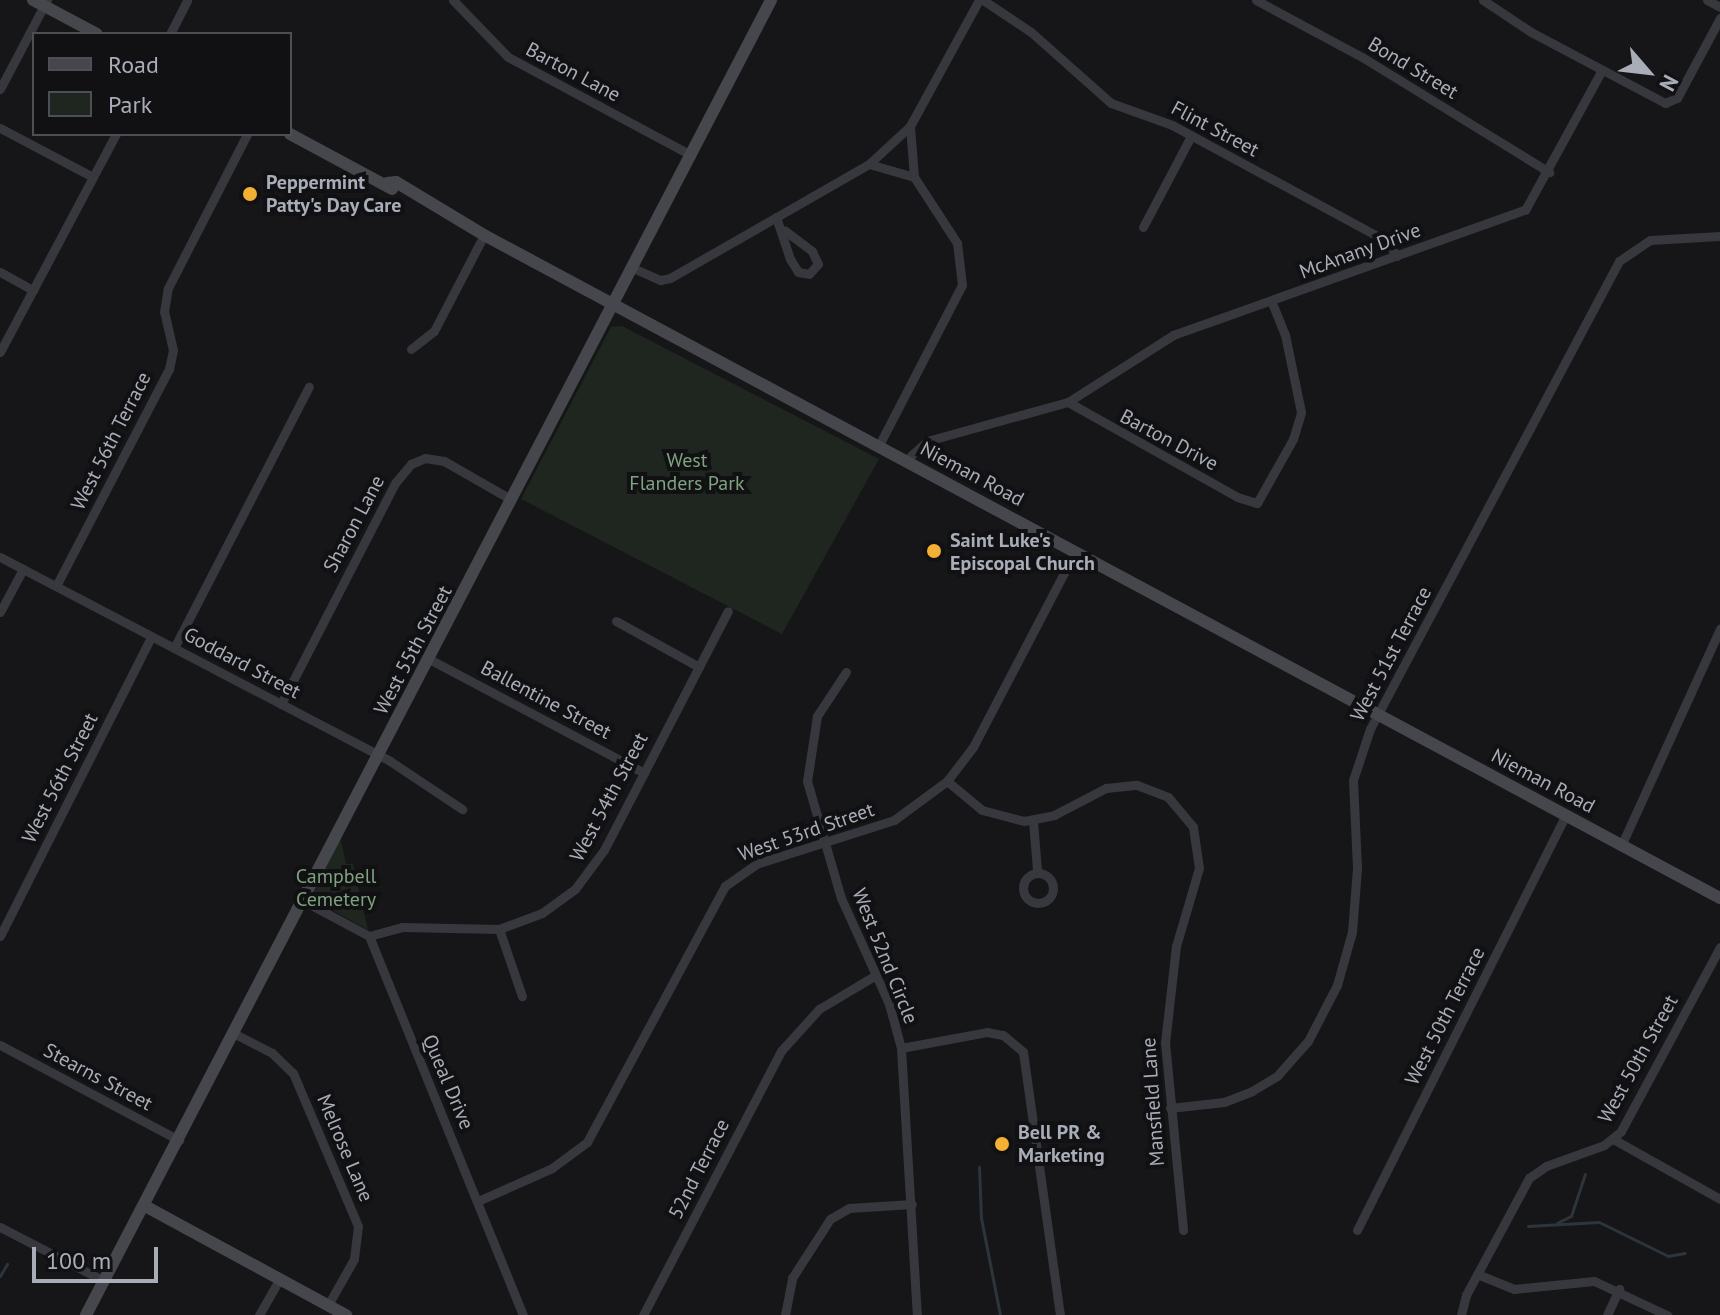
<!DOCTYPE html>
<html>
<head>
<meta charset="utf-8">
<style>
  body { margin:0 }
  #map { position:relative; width:1720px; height:1315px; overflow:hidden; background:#161618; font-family:"PT Sans",sans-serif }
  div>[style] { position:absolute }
  .green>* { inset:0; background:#1e261f }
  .stream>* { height:3px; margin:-1.5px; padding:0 1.5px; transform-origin:1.5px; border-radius:1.5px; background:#2c353c }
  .street>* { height:9px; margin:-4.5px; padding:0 4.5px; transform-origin:4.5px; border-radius:4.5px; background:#37383d }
  .street>.ring { margin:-4.5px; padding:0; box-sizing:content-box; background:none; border:9px solid #37383d; border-radius:50% }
  .secondary>* { height:12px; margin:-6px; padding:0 6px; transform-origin:6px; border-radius:6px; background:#45474d }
  .dots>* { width:22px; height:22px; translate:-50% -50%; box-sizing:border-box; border:4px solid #111113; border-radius:50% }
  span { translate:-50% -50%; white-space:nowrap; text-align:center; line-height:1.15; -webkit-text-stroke:8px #111113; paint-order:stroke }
  .street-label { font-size:20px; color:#a8adb8 }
  .poi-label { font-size:20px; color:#a8adb8; font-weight:700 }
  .left { translate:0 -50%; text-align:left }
  .park-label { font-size:20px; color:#7fa381 }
  .legend { position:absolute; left:32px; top:32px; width:260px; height:104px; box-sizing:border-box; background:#111113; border:2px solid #4d4f55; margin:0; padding:10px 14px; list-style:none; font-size:24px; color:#a8adb8 }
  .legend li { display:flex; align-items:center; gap:16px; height:40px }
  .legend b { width:40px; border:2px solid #4d4f55 }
  .north { position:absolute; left:1608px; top:32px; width:80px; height:80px; -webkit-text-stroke:6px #111113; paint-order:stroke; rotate:118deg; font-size:22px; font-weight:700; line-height:32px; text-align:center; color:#a8adb8 }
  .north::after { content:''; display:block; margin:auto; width:28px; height:36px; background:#a8adb8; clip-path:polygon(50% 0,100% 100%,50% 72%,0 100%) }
  .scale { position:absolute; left:32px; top:1247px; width:126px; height:36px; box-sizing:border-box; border:4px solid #a8adb8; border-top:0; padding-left:10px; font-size:24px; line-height:28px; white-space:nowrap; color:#a8adb8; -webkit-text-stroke:6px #111113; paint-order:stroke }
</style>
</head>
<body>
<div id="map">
  <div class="green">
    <div style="clip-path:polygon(622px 326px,879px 459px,782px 634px,521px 499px,611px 327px)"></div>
    <div style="clip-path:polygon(339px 832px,346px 864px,353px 864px,368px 930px,311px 898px,309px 892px)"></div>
  </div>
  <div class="stream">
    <div style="left:979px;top:1167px;width:51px;rotate:87.8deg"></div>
    <div style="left:981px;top:1218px;width:99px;rotate:78.9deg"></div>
    <div style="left:1557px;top:1223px;width:16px;rotate:-27deg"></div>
    <div style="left:1571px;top:1216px;width:44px;rotate:-71.6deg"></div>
    <div style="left:1528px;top:1226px;width:71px;rotate:-3.2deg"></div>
    <div style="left:1599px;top:1222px;width:77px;rotate:26.2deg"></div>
    <div style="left:1668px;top:1256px;width:17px;rotate:-10deg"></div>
    <div style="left:0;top:1276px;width:14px;rotate:-60deg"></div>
  </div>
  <div class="street">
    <div style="left:453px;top:0;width:79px;rotate:46deg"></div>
    <div style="left:508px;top:57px;width:208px;rotate:28.2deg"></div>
    <div style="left:983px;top:0;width:58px;rotate:33.7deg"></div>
    <div style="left:1031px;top:32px;width:107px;rotate:41.6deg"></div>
    <div style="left:1111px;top:103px;width:65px;rotate:19.8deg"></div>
    <div style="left:1172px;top:125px;width:242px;rotate:28.4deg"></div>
    <div style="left:1385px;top:240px;width:20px;rotate:53deg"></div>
    <div style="left:1256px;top:0;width:120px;rotate:28.3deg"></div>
    <div style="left:1362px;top:57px;width:220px;rotate:31.6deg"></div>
    <div style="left:1483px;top:0;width:58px;rotate:33.7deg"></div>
    <div style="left:1531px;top:32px;width:152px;rotate:27.9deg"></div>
    <div style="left:1665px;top:103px;width:13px;rotate:-23deg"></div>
    <div style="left:1677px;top:98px;width:91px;rotate:-61.7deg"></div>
    <div style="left:1707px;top:0;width:15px;rotate:28deg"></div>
    <div style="left:170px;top:34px;width:38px;rotate:-63deg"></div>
    <div style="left:0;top:89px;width:101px;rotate:-62.2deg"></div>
    <div style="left:0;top:128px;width:105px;rotate:27.8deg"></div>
    <div style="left:869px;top:164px;width:47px;rotate:16.1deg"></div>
    <div style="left:776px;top:217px;width:44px;rotate:71.6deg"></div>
    <div style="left:790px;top:259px;width:15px;rotate:58deg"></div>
    <div style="left:798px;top:272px;width:11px;rotate:10deg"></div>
    <div style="left:809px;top:274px;width:13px;rotate:-48deg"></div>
    <div style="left:818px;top:264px;width:14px;rotate:-115deg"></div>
    <div style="left:812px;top:251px;width:34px;rotate:-143deg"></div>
    <div style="left:1143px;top:227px;width:103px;rotate:-62.2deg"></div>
    <div style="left:633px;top:268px;width:30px;rotate:24deg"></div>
    <div style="left:660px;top:280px;width:10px;rotate:-11deg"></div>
    <div style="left:670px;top:278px;width:229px;rotate:-29.8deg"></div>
    <div style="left:869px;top:164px;width:56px;rotate:-42.8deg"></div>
    <div style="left:0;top:272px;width:38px;rotate:29deg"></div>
    <div style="left:411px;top:349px;width:29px;rotate:-38deg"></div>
    <div style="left:434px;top:331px;width:108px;rotate:-62.5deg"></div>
    <div style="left:0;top:352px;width:247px;rotate:-62deg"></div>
    <div style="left:1068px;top:402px;width:194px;rotate:29.3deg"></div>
    <div style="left:1237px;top:497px;width:21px;rotate:17deg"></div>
    <div style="left:1257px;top:503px;width:73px;rotate:-60.6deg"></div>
    <div style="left:1293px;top:439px;width:28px;rotate:-73deg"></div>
    <div style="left:1301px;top:412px;width:79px;rotate:-101.7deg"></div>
    <div style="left:1285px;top:335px;width:37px;rotate:-112deg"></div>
    <div style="left:878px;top:447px;width:182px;rotate:-62.6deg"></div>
    <div style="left:962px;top:285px;width:42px;rotate:-96.8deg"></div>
    <div style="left:957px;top:243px;width:79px;rotate:-123.1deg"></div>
    <div style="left:914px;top:177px;width:51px;rotate:-94.5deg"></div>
    <div style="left:910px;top:126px;width:144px;rotate:-61.3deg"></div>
    <div style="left:905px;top:461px;width:30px;rotate:-42deg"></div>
    <div style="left:927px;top:441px;width:146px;rotate:-15.5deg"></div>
    <div style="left:1068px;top:402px;width:125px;rotate:-32.5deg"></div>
    <div style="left:1173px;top:335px;width:374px;rotate:-19.6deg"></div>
    <div style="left:1525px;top:210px;width:160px;rotate:-61.2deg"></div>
    <div style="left:0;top:557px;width:440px;rotate:27.6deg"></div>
    <div style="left:390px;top:761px;width:87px;rotate:33.7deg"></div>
    <div style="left:56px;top:586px;width:245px;rotate:-62.5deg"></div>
    <div style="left:169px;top:369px;width:19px;rotate:-78deg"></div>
    <div style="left:173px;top:350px;width:39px;rotate:-103deg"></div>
    <div style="left:164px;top:312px;width:24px;rotate:-81deg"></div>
    <div style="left:168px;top:288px;width:173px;rotate:-62.8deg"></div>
    <div style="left:0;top:612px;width:49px;rotate:-61.9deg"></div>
    <div style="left:616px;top:621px;width:95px;rotate:29deg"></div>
    <div style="left:174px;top:648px;width:294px;rotate:-62.7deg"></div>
    <div style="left:431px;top:660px;width:241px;rotate:27.9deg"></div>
    <div style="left:846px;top:672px;width:53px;rotate:123.4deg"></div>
    <div style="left:817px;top:716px;width:66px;rotate:98.7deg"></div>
    <div style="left:807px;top:781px;width:122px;rotate:73.8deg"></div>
    <div style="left:841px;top:898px;width:116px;rotate:65.6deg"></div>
    <div style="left:889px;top:1004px;width:46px;rotate:74.7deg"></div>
    <div style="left:901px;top:1048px;width:267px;rotate:86.6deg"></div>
    <div style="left:281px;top:704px;width:249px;rotate:-62.7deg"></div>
    <div style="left:395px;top:483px;width:25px;rotate:-50deg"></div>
    <div style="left:411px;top:464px;width:15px;rotate:-23deg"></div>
    <div style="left:425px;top:458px;width:19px;rotate:9deg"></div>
    <div style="left:444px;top:461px;width:78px;rotate:29.8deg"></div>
    <div style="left:947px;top:781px;width:45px;rotate:39.6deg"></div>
    <div style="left:982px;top:810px;width:43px;rotate:14.7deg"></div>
    <div style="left:1024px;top:821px;width:31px;rotate:-11deg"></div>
    <div style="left:1054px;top:815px;width:59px;rotate:-27.4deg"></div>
    <div style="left:1106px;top:788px;width:31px;rotate:-6deg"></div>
    <div style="left:1137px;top:785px;width:33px;rotate:21deg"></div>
    <div style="left:1168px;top:797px;width:39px;rotate:50deg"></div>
    <div style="left:1193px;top:827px;width:41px;rotate:81.7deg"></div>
    <div style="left:1199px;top:868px;width:81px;rotate:106.4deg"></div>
    <div style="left:1176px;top:946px;width:97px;rotate:96.5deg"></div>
    <div style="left:1165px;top:1042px;width:189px;rotate:84.5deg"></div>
    <div style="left:1033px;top:821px;width:49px;rotate:85.3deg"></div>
    <div style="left:1621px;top:846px;width:239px;rotate:-65.5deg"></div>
    <div class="ring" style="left:1023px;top:873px;width:21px;height:21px"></div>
    <div style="left:300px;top:899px;width:78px;rotate:28.2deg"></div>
    <div style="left:369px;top:936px;width:409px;rotate:67.9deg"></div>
    <div style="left:499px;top:929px;width:71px;rotate:71.1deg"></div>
    <div style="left:0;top:936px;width:335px;rotate:-63.2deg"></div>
    <div style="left:369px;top:936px;width:34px;rotate:-15deg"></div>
    <div style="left:402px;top:927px;width:97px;rotate:1.2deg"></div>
    <div style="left:499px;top:929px;width:46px;rotate:-20.4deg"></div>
    <div style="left:542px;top:913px;width:41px;rotate:-36deg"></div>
    <div style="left:575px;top:889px;width:49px;rotate:-53.4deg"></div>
    <div style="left:604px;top:850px;width:269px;rotate:-62.6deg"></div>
    <div style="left:233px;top:1033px;width:44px;rotate:27.1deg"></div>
    <div style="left:272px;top:1053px;width:29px;rotate:44deg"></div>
    <div style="left:293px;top:1073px;width:166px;rotate:67deg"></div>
    <div style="left:358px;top:1226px;width:33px;rotate:97deg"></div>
    <div style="left:354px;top:1259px;width:53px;rotate:119.5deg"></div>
    <div style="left:0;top:1045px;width:203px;rotate:28deg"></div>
    <div style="left:901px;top:1048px;width:87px;rotate:-10.5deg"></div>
    <div style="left:987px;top:1032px;width:16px;rotate:11deg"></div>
    <div style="left:1003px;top:1035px;width:26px;rotate:40deg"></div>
    <div style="left:1023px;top:1052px;width:266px;rotate:82deg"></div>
    <div style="left:1170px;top:1108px;width:54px;rotate:-6.3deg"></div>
    <div style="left:1224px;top:1102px;width:30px;rotate:-21deg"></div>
    <div style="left:1252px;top:1091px;width:29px;rotate:-31deg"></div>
    <div style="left:1277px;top:1076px;width:47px;rotate:-48.5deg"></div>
    <div style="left:1308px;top:1041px;width:63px;rotate:-62.6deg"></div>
    <div style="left:1337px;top:985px;width:55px;rotate:-74.2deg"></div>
    <div style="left:1352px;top:932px;width:64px;rotate:-85.5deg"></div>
    <div style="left:1357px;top:868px;width:88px;rotate:-92.6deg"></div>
    <div style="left:1353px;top:780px;width:54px;rotate:-71.6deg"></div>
    <div style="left:1370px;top:729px;width:530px;rotate:-61.98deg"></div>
    <div style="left:1619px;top:261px;width:37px;rotate:-34deg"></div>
    <div style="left:1650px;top:240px;width:70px;rotate:-3.3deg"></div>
    <div style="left:1613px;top:1139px;width:123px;rotate:29.3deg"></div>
    <div style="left:478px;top:1201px;width:81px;rotate:-24deg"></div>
    <div style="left:552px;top:1168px;width:44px;rotate:-36.6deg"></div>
    <div style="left:587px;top:1142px;width:291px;rotate:-61.7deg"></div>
    <div style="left:725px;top:886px;width:38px;rotate:-35deg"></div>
    <div style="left:756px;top:864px;width:145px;rotate:-17.7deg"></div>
    <div style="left:894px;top:820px;width:66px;rotate:-36.3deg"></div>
    <div style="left:947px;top:781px;width:43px;rotate:-52.6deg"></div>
    <div style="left:973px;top:747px;width:220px;rotate:-62.4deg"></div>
    <div style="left:0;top:1227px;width:117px;rotate:27.4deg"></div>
    <div style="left:1357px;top:1230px;width:462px;rotate:-63.3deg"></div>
    <div style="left:1477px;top:1274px;width:40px;rotate:22deg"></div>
    <div style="left:1514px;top:1289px;width:80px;rotate:-5.7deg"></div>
    <div style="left:1594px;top:1281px;width:81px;rotate:25deg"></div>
    <div style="left:259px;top:1315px;width:40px;rotate:-60.3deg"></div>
    <div style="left:643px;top:1315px;width:298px;rotate:-62.4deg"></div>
    <div style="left:781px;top:1051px;width:57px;rotate:-47.9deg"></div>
    <div style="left:819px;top:1009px;width:66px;rotate:-30.8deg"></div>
    <div style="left:785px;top:1315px;width:38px;rotate:-79deg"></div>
    <div style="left:792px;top:1278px;width:70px;rotate:-57.2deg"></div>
    <div style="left:830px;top:1219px;width:22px;rotate:-30deg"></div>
    <div style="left:849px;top:1208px;width:63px;rotate:-3.6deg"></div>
    <div style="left:1461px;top:1315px;width:21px;rotate:-76deg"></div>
    <div style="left:1466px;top:1295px;width:133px;rotate:-61.7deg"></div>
    <div style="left:1529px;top:1178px;width:21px;rotate:-35deg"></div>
    <div style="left:1546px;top:1166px;width:62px;rotate:-19.9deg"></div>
    <div style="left:1604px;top:1145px;width:22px;rotate:-39deg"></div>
    <div style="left:1621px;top:1131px;width:209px;rotate:-61.7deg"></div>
    <div style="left:1607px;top:1315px;width:29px;rotate:-65deg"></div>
  </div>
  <div class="secondary">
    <div style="left:33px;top:0;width:72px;rotate:28deg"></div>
    <div style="left:290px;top:134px;width:116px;rotate:28.3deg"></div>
    <div style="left:387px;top:183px;width:9px;rotate:-6deg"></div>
    <div style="left:396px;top:182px;width:103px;rotate:31.1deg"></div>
    <div style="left:484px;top:235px;width:1403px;rotate:28.21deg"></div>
    <div style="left:145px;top:1206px;width:229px;rotate:28.5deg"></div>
    <div style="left:86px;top:1315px;width:1483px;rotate:-62.48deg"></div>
  </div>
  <div class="dots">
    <div style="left:250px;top:194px;background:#f2b134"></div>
    <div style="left:934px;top:551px;background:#f2b134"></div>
    <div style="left:1002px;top:1144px;background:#f2b134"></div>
  </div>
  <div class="street-label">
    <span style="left:1413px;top:68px;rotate:31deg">Bond Street</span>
    <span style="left:573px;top:72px;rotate:28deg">Barton Lane</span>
    <span style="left:1215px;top:129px;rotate:28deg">Flint Street</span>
    <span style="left:1360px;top:251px;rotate:-20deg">McAnany Drive</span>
    <span style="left:1169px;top:440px;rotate:28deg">Barton Drive</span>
    <span style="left:111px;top:441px;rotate:-63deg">West 56th Terrace</span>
    <span style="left:972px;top:474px;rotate:28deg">Nieman Road</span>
    <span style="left:354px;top:524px;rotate:-62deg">Sharon Lane</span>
    <span style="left:413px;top:650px;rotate:-62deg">West 55th Street</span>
    <span style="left:1391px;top:654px;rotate:-62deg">West 51st Terrace</span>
    <span style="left:242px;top:663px;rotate:28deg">Goddard Street</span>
    <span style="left:546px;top:700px;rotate:28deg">Ballentine Street</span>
    <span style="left:60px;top:778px;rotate:-63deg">West 56th Street</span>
    <span style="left:1543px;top:781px;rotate:28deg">Nieman Road</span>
    <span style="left:609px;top:797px;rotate:-62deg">West 54th Street</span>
    <span style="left:806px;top:832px;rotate:-19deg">West 53rd Street</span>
    <span style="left:885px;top:956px;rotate:68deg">West 52nd Circle</span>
    <span style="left:1445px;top:1016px;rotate:-63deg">West 50th Terrace</span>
    <span style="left:1638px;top:1059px;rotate:-61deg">West 50th Street</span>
    <span style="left:98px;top:1077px;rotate:28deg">Stearns Street</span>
    <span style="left:448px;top:1082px;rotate:67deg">Queal Drive</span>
    <span style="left:1153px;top:1102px;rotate:-94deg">Mansfield Lane</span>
    <span style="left:345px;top:1148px;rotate:67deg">Melrose Lane</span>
    <span style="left:699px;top:1169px;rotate:-63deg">52nd Terrace</span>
  </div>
  <div class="poi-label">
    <span class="left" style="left:266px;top:194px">Peppermint<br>Patty's Day Care</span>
    <span class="left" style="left:950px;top:552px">Saint Luke's<br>Episcopal Church</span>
    <span class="left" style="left:1018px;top:1144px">Bell PR &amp;<br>Marketing</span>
  </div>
  <div class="park-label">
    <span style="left:687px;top:472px">West<br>Flanders Park</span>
    <span style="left:336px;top:888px">Campbell<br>Cemetery</span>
  </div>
  <ul class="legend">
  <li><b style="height:10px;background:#45474d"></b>Road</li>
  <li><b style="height:22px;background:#1e261f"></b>Park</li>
  </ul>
  <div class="north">N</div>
  <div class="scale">100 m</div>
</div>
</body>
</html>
